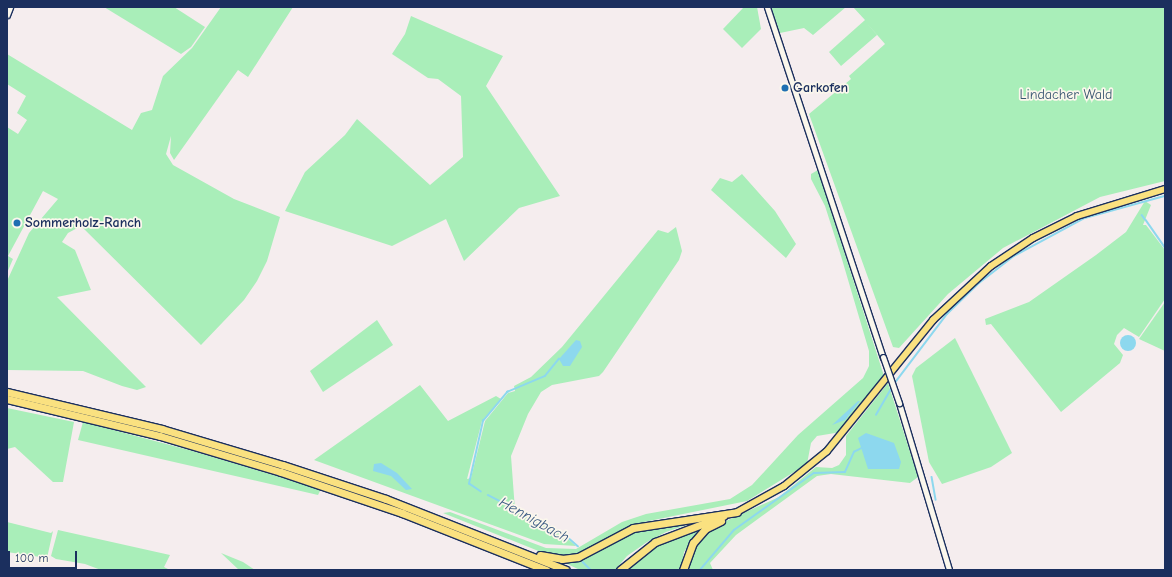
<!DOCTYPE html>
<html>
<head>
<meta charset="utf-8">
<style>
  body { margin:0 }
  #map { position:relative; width:1172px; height:577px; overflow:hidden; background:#f5edee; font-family:"Comic Neue",sans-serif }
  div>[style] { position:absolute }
  .green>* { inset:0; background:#a9eeb9 }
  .water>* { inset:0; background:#8dd8ee }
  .round { border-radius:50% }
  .stream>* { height:1.5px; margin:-0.75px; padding:0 0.75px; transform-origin:0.75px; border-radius:0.75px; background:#8dd8ee }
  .roads { filter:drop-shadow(1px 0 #1b2f5e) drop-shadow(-1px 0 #1b2f5e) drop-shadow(0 1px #1b2f5e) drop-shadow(0 -1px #1b2f5e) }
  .tertiary>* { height:5px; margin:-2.5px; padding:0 2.5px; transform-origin:2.5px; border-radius:2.5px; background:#fbf7ec }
  .trunk>* { height:6px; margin:-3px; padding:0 3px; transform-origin:3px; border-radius:3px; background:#fae180 }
  .motorway>* { height:7px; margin:-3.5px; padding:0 3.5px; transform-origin:3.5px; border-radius:3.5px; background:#fae180 }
  .bridges { filter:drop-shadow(1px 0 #1b2f5e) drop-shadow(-1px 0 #1b2f5e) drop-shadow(0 1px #1b2f5e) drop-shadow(0 -1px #1b2f5e) }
  .tertiary-bridge>* { height:5px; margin:-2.5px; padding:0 2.5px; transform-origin:2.5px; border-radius:2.5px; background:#fbf7ec }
  .dots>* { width:11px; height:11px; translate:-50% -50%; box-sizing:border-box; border:2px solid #fbf7ec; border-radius:50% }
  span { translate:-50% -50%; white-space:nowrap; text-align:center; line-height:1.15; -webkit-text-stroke:3.5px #fbf7ec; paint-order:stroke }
  .poi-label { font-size:14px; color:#1b2f5e; font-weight:700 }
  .left { translate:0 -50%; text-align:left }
  .park-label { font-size:14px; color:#375570 }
  .water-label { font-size:15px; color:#385982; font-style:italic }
  .frame { position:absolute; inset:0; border:8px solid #1b2f5e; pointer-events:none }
  .scale { position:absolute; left:8px; top:551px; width:69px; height:18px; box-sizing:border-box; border:2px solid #1b2f5e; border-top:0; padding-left:5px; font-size:12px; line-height:14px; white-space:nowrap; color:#1b2f5e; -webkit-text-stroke:3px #fbf7ec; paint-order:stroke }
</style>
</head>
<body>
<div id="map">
  <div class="green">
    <div style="clip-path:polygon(104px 7px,174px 7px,205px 27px,191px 47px,181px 54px)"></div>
    <div style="clip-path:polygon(221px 7px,293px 7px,248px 77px,238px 70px,174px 160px,170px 153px,171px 136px,166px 154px,173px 165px,234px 199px,280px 217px,267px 261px,257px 281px,244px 300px,201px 345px,81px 226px,68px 233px,62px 242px,75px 250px,91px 290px,57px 297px,146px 387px,137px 390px,122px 386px,83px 371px,7px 370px,7px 281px,29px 233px,58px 199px,43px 191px,8px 256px,13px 259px,7px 273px,7px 127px,18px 134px,27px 120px,17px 113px,26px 96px,7px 84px,7px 54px,132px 130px,141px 113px,152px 110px,163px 76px,192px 48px)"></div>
    <div style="clip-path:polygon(744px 7px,757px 7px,761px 29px,742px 48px,723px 29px)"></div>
    <div style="clip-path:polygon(771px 7px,846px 7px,813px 35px,804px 28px,780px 33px)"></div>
    <div style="clip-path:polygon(853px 7px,1165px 7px,1165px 181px,1100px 197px,1003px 248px,948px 294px,899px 348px,893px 347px,809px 114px,851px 79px,849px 76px,885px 44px,865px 21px,877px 35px,841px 66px,829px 52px,865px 20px)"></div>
    <div style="clip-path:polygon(411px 16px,503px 56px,486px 86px,560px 196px,519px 208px,464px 261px,446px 219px,392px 246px,285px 211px,305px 172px,345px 135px,357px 119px,430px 185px,463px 157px,461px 96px,438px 79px,428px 78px,392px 54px,405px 34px)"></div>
    <div style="clip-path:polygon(818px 170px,884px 376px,841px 432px,817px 436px,811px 443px,807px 464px,747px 501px,644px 522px,586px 552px,566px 556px,541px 552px,443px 513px,450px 512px,546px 548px,576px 549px,622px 522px,646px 514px,730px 499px,752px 485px,798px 435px,863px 378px,869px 366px,869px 351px,841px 256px,825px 206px,811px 179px,811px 174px)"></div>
    <div style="clip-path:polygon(742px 174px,775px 211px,796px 244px,786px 258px,711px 190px,720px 178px,732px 182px)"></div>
    <div style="clip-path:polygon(1145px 201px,1151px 205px,1143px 225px,1146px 225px,1165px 250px,1165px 299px,1139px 337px,1124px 328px,1117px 335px,1114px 344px,1123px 355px,1120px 363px,1061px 412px,991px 324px,986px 325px,985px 319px,1029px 302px,1096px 255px,1126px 232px)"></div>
    <div style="clip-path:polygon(676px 227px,682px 251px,679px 260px,603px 372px,599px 376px,552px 385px,541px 392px,528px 414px,511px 456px,515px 510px,561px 533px,576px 546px,544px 544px,314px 460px,420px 385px,448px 421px,496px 396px,501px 399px,482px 421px,467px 479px,471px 478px,485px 421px,508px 393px,515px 391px,514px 386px,531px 377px,562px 347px,658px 230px,668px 233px)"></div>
    <div style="clip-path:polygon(1165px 302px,1165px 351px,1139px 339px)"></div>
    <div style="clip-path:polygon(377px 320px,393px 345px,323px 392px,310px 371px)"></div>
    <div style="clip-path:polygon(955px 338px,1012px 453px,991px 467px,942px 484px,929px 462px,912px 376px,916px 368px)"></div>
    <div style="clip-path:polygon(888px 383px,918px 477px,910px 483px,831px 474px,817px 476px,736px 535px,710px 563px,713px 570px,686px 570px,692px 547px,706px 530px,779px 497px,816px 467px,832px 468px,839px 465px,846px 455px,846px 436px)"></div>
    <div style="clip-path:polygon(7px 408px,74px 422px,63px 482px,53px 482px,15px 447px,7px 449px)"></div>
    <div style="clip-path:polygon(83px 422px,189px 450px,321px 489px,318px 495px,78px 440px)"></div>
    <div style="clip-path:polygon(707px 518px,666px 532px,647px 542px,627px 556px,615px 570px,580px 570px,561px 561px,593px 555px,629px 533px,645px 527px)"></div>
    <div style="clip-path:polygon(7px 522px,51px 533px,53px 531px,47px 558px,7px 552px)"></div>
    <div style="clip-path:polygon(701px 527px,684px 552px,681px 570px,624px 570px,640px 554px,667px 539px)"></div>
    <div style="clip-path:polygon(58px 530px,170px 555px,164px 567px,170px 570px,101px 570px,85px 564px,56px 559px,51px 556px)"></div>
    <div style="clip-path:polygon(221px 553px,243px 562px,255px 570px,239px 570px)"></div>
  </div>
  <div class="water">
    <div class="round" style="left:1120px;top:335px;width:16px;height:16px"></div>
    <div style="clip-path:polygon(576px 340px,580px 341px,582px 347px,570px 366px,563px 366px,559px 359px)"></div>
    <div style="clip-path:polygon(858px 401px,860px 401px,845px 420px,832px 425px)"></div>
    <div style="clip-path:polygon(866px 433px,894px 443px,901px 462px,899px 469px,868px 469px,858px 438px)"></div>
    <div style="clip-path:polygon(381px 463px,397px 473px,412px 489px,406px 490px,391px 476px,373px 471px,374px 464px)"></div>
  </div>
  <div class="stream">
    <div style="left:1142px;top:215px;width:5px;rotate:53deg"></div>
    <div style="left:1146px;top:220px;width:33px;rotate:55deg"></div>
    <div style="left:894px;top:384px;width:88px;rotate:-52.9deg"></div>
    <div style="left:947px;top:314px;width:45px;rotate:-44.1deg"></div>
    <div style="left:979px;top:283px;width:44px;rotate:-37.6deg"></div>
    <div style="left:1014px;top:256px;width:81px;rotate:-28.2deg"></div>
    <div style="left:1085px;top:218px;width:83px;rotate:-15.4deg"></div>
    <div style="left:876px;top:415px;width:32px;rotate:-60deg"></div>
    <div style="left:932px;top:477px;width:23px;rotate:80deg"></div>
    <div style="left:481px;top:492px;width:14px;rotate:-146deg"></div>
    <div style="left:469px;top:484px;width:65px;rotate:-77.5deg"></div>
    <div style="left:483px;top:421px;width:38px;rotate:-50deg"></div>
    <div style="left:507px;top:392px;width:41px;rotate:-22.8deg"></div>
    <div style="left:545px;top:376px;width:22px;rotate:-51deg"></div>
    <div style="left:488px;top:495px;width:84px;rotate:26.9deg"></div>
    <div style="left:563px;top:533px;width:20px;rotate:41deg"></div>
    <div style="left:583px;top:562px;width:11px;rotate:45deg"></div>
    <div style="left:700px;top:570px;width:52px;rotate:-49.6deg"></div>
    <div style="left:734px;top:530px;width:98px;rotate:-35.5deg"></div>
    <div style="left:814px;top:473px;width:31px;rotate:-2deg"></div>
    <div style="left:845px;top:472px;width:22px;rotate:-66deg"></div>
    <div style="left:854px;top:452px;width:9px;rotate:-27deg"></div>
  </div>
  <div class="roads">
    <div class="tertiary">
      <div style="left:767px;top:7px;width:369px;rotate:71.7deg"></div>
      <div style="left:7px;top:15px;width:9px;rotate:-69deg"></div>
      <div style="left:899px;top:403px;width:174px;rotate:73.3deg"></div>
    </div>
    <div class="trunk">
      <div style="left:737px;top:512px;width:54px;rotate:-29deg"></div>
      <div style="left:784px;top:486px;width:55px;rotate:-39.1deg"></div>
      <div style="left:827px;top:451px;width:169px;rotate:-51deg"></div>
      <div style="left:933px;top:320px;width:79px;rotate:-43deg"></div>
      <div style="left:991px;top:266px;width:50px;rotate:-33.7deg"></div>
      <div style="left:1033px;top:238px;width:49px;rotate:-26.6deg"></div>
      <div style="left:1077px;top:216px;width:92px;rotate:-17.1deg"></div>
    </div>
    <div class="motorway">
      <div style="left:7px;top:392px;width:159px;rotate:13.4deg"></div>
      <div style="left:162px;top:429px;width:126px;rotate:16.6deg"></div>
      <div style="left:283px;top:465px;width:108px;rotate:18.3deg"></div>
      <div style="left:386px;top:499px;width:193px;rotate:21.5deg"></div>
      <div style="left:7px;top:399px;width:157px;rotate:13.6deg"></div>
      <div style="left:160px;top:436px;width:126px;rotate:16.6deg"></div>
      <div style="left:281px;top:472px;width:128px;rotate:18.7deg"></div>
      <div style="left:402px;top:513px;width:155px;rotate:21.6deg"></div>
      <div style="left:540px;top:555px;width:22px;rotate:10deg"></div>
      <div style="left:562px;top:559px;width:16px;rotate:-7deg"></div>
      <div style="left:578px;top:557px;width:62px;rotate:-27.8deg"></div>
      <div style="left:633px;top:528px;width:105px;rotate:-8.7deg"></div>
      <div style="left:620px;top:570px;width:45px;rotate:-38.7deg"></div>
      <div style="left:655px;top:542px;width:73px;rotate:-20.9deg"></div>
      <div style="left:683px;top:570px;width:29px;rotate:-70deg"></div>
      <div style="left:693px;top:543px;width:18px;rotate:-49deg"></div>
      <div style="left:705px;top:529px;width:18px;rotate:-27deg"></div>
    </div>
  </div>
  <div class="bridges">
    <div class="tertiary-bridge">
      <div style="left:883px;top:357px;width:49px;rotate:70.8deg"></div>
    </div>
  </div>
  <div class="dots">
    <div style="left:785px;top:88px;background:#1f6fb2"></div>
    <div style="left:17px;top:223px;background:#1f6fb2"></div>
  </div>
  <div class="poi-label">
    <span class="left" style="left:793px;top:88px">Garkofen</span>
    <span class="left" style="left:25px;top:223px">Sommerholz-Ranch</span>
  </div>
  <div class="park-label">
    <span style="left:1066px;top:95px">Lindacher Wald</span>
  </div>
  <div class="water-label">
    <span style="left:534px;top:520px;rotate:29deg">Hennigbach</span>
  </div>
  <div class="frame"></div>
  <div class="scale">100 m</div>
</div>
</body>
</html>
